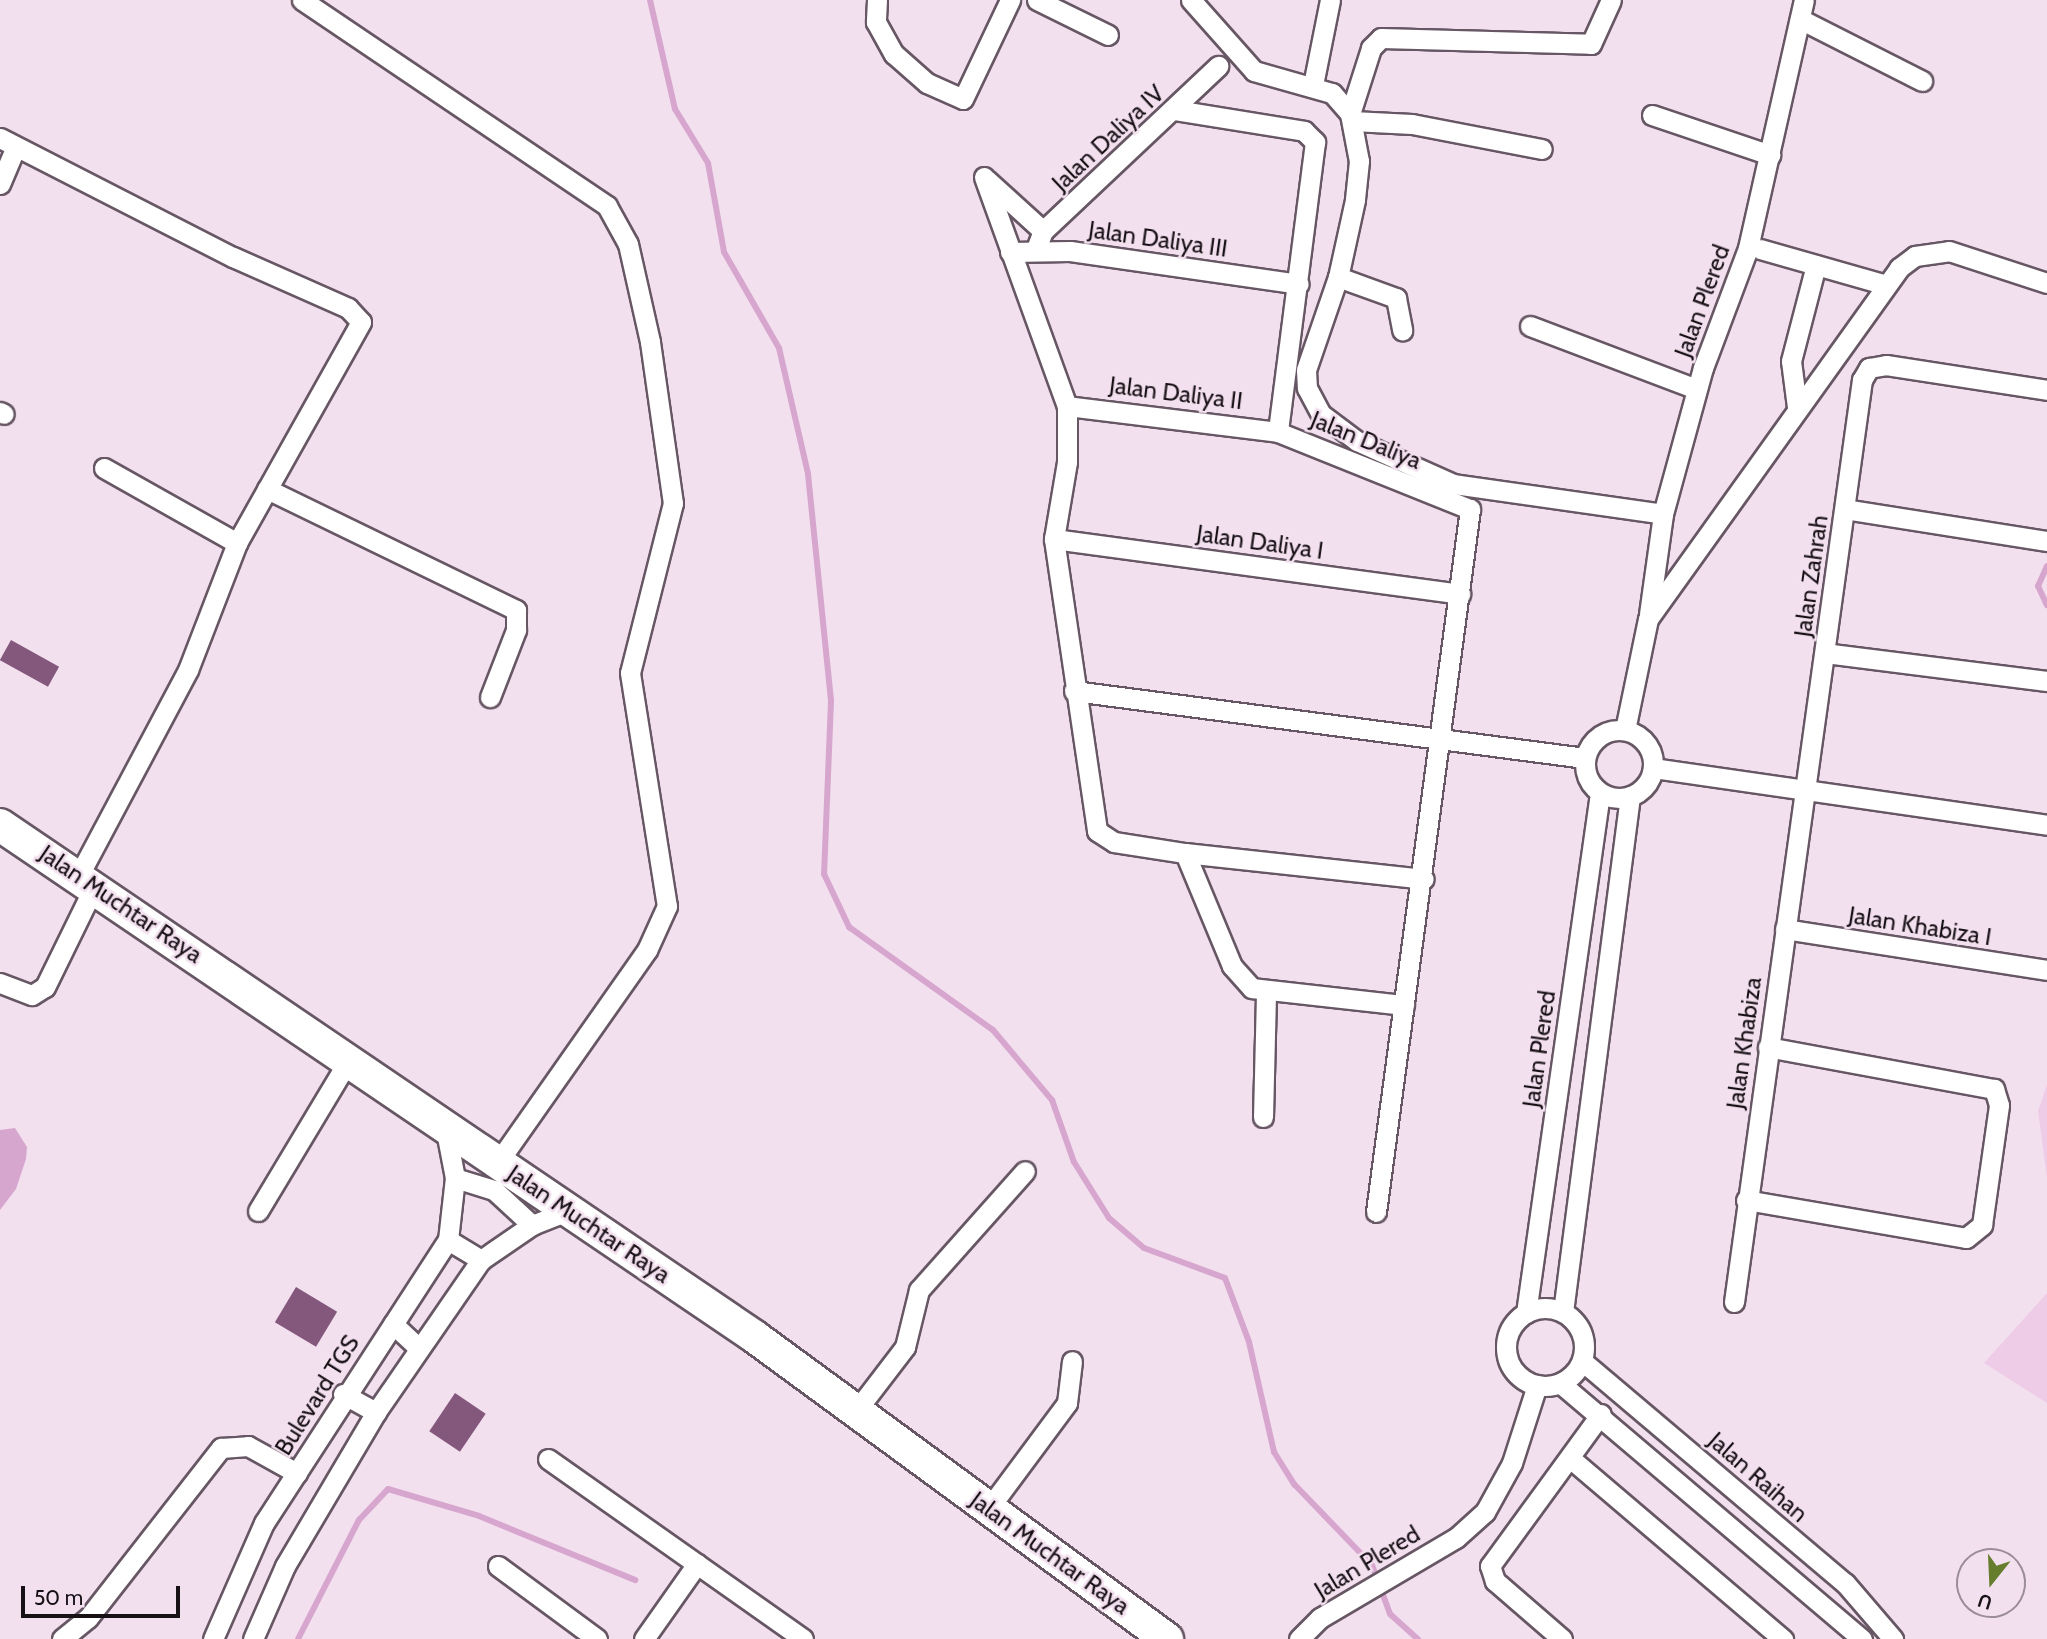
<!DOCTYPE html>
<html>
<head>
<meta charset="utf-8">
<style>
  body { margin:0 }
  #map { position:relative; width:2047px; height:1639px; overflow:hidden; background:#f3e0ef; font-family:Cabin,sans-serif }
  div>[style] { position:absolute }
  .green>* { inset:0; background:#eecbe6 }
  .water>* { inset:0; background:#d7a6ce }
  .stream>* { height:6px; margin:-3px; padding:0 3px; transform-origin:3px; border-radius:3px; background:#d7a6ce }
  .building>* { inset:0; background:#84587c; transform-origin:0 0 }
  .roads { filter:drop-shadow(2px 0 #675764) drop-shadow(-2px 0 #675764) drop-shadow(0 2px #675764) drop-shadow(0 -2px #675764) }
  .minor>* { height:19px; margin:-9.5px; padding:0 9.5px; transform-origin:9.5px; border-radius:9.5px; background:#fff }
  .minor>.ring { margin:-9.5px; padding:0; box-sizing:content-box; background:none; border:19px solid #fff; border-radius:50% }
  .trunk>* { height:32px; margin:-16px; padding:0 16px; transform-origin:16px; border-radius:16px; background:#fff }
  span { translate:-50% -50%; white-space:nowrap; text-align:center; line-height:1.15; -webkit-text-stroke:5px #f3e0ef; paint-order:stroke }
  .street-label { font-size:24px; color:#171015 }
  .north { position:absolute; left:1956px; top:1548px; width:70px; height:70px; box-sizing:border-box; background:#f3e0ef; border:2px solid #9b8d98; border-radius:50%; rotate:198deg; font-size:19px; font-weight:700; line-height:28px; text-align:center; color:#171015 }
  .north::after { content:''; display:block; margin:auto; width:24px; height:32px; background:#677d2e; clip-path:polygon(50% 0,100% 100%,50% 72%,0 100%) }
  .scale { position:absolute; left:21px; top:1586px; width:159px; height:32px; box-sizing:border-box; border:4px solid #171015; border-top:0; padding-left:9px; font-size:21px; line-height:24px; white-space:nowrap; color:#171015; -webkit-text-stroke:5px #f3e0ef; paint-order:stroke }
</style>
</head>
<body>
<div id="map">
  <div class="green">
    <div style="clip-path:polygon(2047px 1085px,2047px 1178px,2038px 1111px)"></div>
    <div style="clip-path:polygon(2047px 1293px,2047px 1403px,1984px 1363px)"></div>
  </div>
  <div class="water">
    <div style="clip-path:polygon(15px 1128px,27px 1147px,26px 1159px,16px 1189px,0 1210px,0 1130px)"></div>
  </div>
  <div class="stream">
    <div style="left:650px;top:0;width:112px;rotate:77.1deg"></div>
    <div style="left:675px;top:109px;width:63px;rotate:58.6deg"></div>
    <div style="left:708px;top:163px;width:90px;rotate:79.8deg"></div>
    <div style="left:724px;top:252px;width:111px;rotate:60.2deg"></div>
    <div style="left:779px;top:348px;width:129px;rotate:77deg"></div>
    <div style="left:808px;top:474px;width:228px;rotate:84.2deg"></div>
    <div style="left:831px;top:701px;width:173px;rotate:92.3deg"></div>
    <div style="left:824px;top:874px;width:59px;rotate:64.7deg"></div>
    <div style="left:849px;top:927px;width:177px;rotate:35.6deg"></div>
    <div style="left:993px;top:1030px;width:92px;rotate:49.9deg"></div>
    <div style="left:1052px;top:1100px;width:66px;rotate:70.5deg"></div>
    <div style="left:1074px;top:1162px;width:66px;rotate:58deg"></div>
    <div style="left:1109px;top:1218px;width:46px;rotate:40.6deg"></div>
    <div style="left:1144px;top:1248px;width:86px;rotate:20.3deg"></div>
    <div style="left:1225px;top:1278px;width:68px;rotate:69.4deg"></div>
    <div style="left:1249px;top:1342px;width:113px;rotate:77.2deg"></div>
    <div style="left:1274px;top:1452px;width:39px;rotate:58deg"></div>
    <div style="left:1295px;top:1485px;width:111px;rotate:46.1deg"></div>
    <div style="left:1372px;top:1565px;width:52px;rotate:69.8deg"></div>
    <div style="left:1390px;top:1614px;width:38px;rotate:42deg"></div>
    <div style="left:2047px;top:566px;width:22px;rotate:114deg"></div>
    <div style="left:2038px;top:586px;width:21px;rotate:65deg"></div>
    <div style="left:298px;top:1639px;width:134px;rotate:-62.9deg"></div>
    <div style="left:359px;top:1520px;width:42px;rotate:-46.9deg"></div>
    <div style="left:388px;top:1489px;width:95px;rotate:16.5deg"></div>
    <div style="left:479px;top:1516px;width:169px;rotate:22.3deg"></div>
  </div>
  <div class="building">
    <div style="left:11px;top:640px;width:55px;height:23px;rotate:29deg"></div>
    <div style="left:296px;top:1287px;width:48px;height:41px;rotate:31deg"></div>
    <div style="left:455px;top:1393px;width:37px;height:46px;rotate:34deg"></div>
  </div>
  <div class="roads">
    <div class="minor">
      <div style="left:302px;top:0;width:368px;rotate:34deg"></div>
      <div style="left:607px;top:206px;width:43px;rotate:61.1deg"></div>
      <div style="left:628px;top:244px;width:100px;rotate:77.3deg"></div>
      <div style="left:650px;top:342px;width:163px;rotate:81.9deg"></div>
      <div style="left:673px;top:503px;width:175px;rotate:104.2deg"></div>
      <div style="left:630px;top:673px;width:236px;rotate:81deg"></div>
      <div style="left:667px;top:906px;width:48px;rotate:114.4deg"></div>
      <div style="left:647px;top:950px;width:259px;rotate:125.1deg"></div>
      <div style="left:877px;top:0;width:22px;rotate:93deg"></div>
      <div style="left:876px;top:22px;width:37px;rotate:61deg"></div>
      <div style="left:894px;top:54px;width:44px;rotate:41.3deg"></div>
      <div style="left:927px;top:83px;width:39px;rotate:24deg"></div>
      <div style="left:963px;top:99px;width:110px;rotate:-64.6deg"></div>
      <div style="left:1037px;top:0;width:79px;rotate:26.2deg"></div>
      <div style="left:1191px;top:0;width:95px;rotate:48.4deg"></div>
      <div style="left:1254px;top:71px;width:81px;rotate:15.8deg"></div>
      <div style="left:1332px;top:93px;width:28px;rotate:49deg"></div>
      <div style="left:1350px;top:114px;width:48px;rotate:79.2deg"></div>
      <div style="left:1359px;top:161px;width:39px;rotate:96deg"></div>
      <div style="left:1355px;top:200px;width:79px;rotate:102.4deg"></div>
      <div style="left:1338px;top:277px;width:98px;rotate:109deg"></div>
      <div style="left:1306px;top:370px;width:18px;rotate:87deg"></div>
      <div style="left:1307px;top:388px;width:30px;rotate:62deg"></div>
      <div style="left:1321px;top:414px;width:45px;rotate:36.9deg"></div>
      <div style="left:1357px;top:441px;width:105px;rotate:24.1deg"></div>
      <div style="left:1453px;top:484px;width:212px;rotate:8.1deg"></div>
      <div style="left:1800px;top:19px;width:137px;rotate:26.9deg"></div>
      <div style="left:1313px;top:85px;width:87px;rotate:-78.7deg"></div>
      <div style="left:1175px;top:110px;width:131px;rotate:9.2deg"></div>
      <div style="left:1304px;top:131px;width:16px;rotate:45deg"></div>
      <div style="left:1315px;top:142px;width:292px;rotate:97.3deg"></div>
      <div style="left:1350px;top:114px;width:69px;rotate:-72.3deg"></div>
      <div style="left:1371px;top:48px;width:14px;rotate:-45deg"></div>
      <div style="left:1381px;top:38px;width:210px;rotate:1.6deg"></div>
      <div style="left:1591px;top:44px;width:48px;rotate:-65.6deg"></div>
      <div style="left:1652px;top:115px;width:125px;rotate:18.7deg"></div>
      <div style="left:1352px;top:121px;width:60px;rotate:2.9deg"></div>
      <div style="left:1412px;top:124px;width:132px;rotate:10.9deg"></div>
      <div style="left:0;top:138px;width:262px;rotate:27.1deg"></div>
      <div style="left:233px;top:257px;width:126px;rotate:23.9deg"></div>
      <div style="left:348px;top:308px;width:19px;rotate:47deg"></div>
      <div style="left:361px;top:322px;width:253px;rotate:119.3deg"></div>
      <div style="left:237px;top:543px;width:136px;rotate:111.1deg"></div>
      <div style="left:188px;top:670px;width:232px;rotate:118deg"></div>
      <div style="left:984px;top:177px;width:244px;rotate:70.1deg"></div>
      <div style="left:1067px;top:406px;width:56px;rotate:90deg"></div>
      <div style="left:1067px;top:462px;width:78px;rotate:99.6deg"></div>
      <div style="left:1054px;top:539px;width:295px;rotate:81.6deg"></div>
      <div style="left:1097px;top:831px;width:20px;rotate:33deg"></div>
      <div style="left:1114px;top:842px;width:72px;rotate:8.8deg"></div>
      <div style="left:1185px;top:853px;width:240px;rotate:6.2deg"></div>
      <div style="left:987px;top:180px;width:76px;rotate:42.3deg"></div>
      <div style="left:0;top:184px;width:39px;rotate:-67deg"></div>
      <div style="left:1036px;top:249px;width:19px;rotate:-69deg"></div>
      <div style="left:1043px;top:231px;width:241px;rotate:-43.3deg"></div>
      <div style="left:1760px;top:249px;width:128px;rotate:15.9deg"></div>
      <div style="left:1010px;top:252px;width:60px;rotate:-1deg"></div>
      <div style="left:1070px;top:251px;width:231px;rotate:8.2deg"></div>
      <div style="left:1338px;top:277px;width:62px;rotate:19.9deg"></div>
      <div style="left:1396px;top:298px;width:33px;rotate:79deg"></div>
      <div style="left:1530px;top:326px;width:178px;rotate:20.7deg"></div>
      <div style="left:1067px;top:406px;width:213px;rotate:7deg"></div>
      <div style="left:1278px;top:432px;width:207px;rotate:21.9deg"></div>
      <div style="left:1470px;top:509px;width:709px;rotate:97.62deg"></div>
      <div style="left:1797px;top:407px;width:46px;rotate:-97.4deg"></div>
      <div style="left:1791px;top:361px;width:99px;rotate:-75.4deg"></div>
      <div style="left:0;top:412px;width:4px;rotate:27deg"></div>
      <div style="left:104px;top:468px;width:153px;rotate:29.4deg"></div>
      <div style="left:267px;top:489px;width:277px;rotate:25.9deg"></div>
      <div style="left:516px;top:610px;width:20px;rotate:90deg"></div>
      <div style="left:516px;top:630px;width:72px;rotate:111.2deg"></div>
      <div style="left:1845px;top:509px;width:205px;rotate:9deg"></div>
      <div style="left:1054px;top:539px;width:410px;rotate:7.7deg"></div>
      <div style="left:1649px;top:614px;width:101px;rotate:-82deg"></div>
      <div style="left:1663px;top:514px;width:151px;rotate:-74.7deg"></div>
      <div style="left:1703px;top:368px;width:128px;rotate:-69.4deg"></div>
      <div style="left:1748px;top:248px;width:254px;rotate:-77.3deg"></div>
      <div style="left:1825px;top:653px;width:224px;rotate:7.2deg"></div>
      <div style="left:1074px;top:691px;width:515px;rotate:7.47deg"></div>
      <div style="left:1625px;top:730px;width:113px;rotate:-78.3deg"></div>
      <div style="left:1648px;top:619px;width:432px;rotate:-54.4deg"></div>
      <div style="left:1899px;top:268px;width:20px;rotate:-37deg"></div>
      <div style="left:1915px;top:256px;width:34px;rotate:-8deg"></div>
      <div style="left:1949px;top:251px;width:103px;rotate:18.1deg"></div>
      <div class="ring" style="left:1585px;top:730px;width:49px;height:49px"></div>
      <div style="left:1653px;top:768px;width:398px;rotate:8.2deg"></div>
      <div style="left:1185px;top:853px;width:122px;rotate:67.4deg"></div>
      <div style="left:1232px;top:966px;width:30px;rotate:48deg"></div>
      <div style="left:1252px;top:988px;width:153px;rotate:6.4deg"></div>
      <div style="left:1785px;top:929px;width:265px;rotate:8.9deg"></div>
      <div style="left:0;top:983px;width:34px;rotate:21deg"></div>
      <div style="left:32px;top:995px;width:15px;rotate:-32deg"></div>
      <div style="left:45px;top:987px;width:114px;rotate:-63.9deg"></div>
      <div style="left:1263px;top:1117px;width:126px;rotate:-88.6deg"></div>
      <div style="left:455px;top:1178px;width:41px;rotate:17.1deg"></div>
      <div style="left:494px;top:1190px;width:52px;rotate:42.6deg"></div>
      <div style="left:1746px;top:1200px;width:223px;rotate:9.8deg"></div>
      <div style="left:1966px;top:1238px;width:21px;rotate:-39deg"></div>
      <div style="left:1982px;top:1225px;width:121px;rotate:-81.9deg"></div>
      <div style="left:1999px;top:1105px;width:17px;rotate:-107deg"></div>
      <div style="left:1994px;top:1089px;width:230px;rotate:-169.5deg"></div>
      <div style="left:258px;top:1211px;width:179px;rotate:-59deg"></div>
      <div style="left:448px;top:1240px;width:39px;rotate:31deg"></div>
      <div style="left:1734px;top:1302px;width:931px;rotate:-82.1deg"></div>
      <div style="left:1862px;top:380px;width:14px;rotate:-60deg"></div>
      <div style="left:1869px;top:368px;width:17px;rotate:-10deg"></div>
      <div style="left:1886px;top:365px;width:163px;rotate:8.8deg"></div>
      <div class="ring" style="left:1506px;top:1308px;width:59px;height:59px"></div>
      <div style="left:1563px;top:1312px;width:520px;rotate:-82.6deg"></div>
      <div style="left:1526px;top:1313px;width:525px;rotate:-81.9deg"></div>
      <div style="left:393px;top:1324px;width:34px;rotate:43deg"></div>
      <div style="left:1582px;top:1361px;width:344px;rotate:40.2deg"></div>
      <div style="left:1845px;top:1583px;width:74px;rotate:49.4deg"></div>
      <div style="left:1560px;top:1383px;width:396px;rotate:40.3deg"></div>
      <div style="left:343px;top:1394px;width:38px;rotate:29deg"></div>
      <div style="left:856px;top:1411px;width:81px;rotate:-52.6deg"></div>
      <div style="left:905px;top:1347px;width:59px;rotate:-76.2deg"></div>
      <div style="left:919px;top:1290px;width:159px;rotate:-48.3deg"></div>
      <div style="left:1570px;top:1458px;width:280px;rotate:40.4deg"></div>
      <div style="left:548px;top:1459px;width:312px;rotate:35.2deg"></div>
      <div style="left:989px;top:1508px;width:131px;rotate:-53.4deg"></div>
      <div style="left:1067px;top:1403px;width:42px;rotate:-83.2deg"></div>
      <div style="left:498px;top:1566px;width:123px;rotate:36.4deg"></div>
      <div style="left:62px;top:1639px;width:33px;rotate:-39deg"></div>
      <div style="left:88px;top:1618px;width:216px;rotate:-52deg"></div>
      <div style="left:221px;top:1448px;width:27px;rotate:-4deg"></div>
      <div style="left:248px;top:1446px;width:56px;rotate:28.9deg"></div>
      <div style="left:213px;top:1639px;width:127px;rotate:-66.3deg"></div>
      <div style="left:264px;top:1523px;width:338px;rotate:-57deg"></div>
      <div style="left:448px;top:1240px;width:62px;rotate:-83.6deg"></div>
      <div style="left:455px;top:1178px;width:53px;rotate:-100.9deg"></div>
      <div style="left:253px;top:1639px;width:80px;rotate:-66.3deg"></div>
      <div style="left:285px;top:1566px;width:179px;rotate:-59.4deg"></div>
      <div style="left:376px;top:1412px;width:185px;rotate:-55.4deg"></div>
      <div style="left:481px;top:1260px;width:62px;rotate:-34.5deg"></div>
      <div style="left:532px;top:1225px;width:41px;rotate:-21.5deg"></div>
      <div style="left:644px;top:1639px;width:92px;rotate:-54.8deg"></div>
      <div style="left:1299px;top:1639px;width:30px;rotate:-45deg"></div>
      <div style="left:1320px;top:1618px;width:158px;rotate:-30.5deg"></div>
      <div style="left:1456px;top:1538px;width:39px;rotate:-42deg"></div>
      <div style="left:1485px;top:1512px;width:56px;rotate:-61.1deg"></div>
      <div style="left:1512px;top:1463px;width:82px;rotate:-72.2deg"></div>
      <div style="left:1562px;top:1639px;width:89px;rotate:-139.1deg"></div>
      <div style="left:1495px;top:1581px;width:16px;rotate:-108deg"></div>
      <div style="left:1490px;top:1566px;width:188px;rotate:-53.9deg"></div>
    </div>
    <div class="trunk">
      <div style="left:0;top:825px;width:912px;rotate:34.14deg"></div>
      <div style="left:755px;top:1337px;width:511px;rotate:36.24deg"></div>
    </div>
  </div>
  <div class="street-label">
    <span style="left:1108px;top:138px;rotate:-43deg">Jalan Daliya IV</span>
    <span style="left:1158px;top:239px;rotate:8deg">Jalan Daliya III</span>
    <span style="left:1702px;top:301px;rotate:-70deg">Jalan Plered</span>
    <span style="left:1176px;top:393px;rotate:7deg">Jalan Daliya II</span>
    <span style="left:1366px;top:440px;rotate:22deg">Jalan Daliya</span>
    <span style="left:1260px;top:542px;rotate:8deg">Jalan Daliya I</span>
    <span style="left:1811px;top:576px;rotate:-82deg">Jalan Zahrah</span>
    <span style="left:121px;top:904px;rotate:34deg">Jalan Muchtar Raya</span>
    <span style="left:1920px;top:926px;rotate:9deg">Jalan Khabiza I</span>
    <span style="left:1744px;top:1043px;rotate:-82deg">Jalan Khabiza</span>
    <span style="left:1539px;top:1049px;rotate:-82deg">Jalan Plered</span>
    <span style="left:589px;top:1224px;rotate:34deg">Jalan Muchtar Raya</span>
    <span style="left:317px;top:1395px;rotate:-58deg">Bulevard TGS</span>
    <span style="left:1758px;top:1477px;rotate:41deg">Jalan Raihan</span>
    <span style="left:1050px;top:1553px;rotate:36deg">Jalan Muchtar Raya</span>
    <span style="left:1367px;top:1562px;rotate:-31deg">Jalan Plered</span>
  </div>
  <div class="north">U</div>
  <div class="scale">50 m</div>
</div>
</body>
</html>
